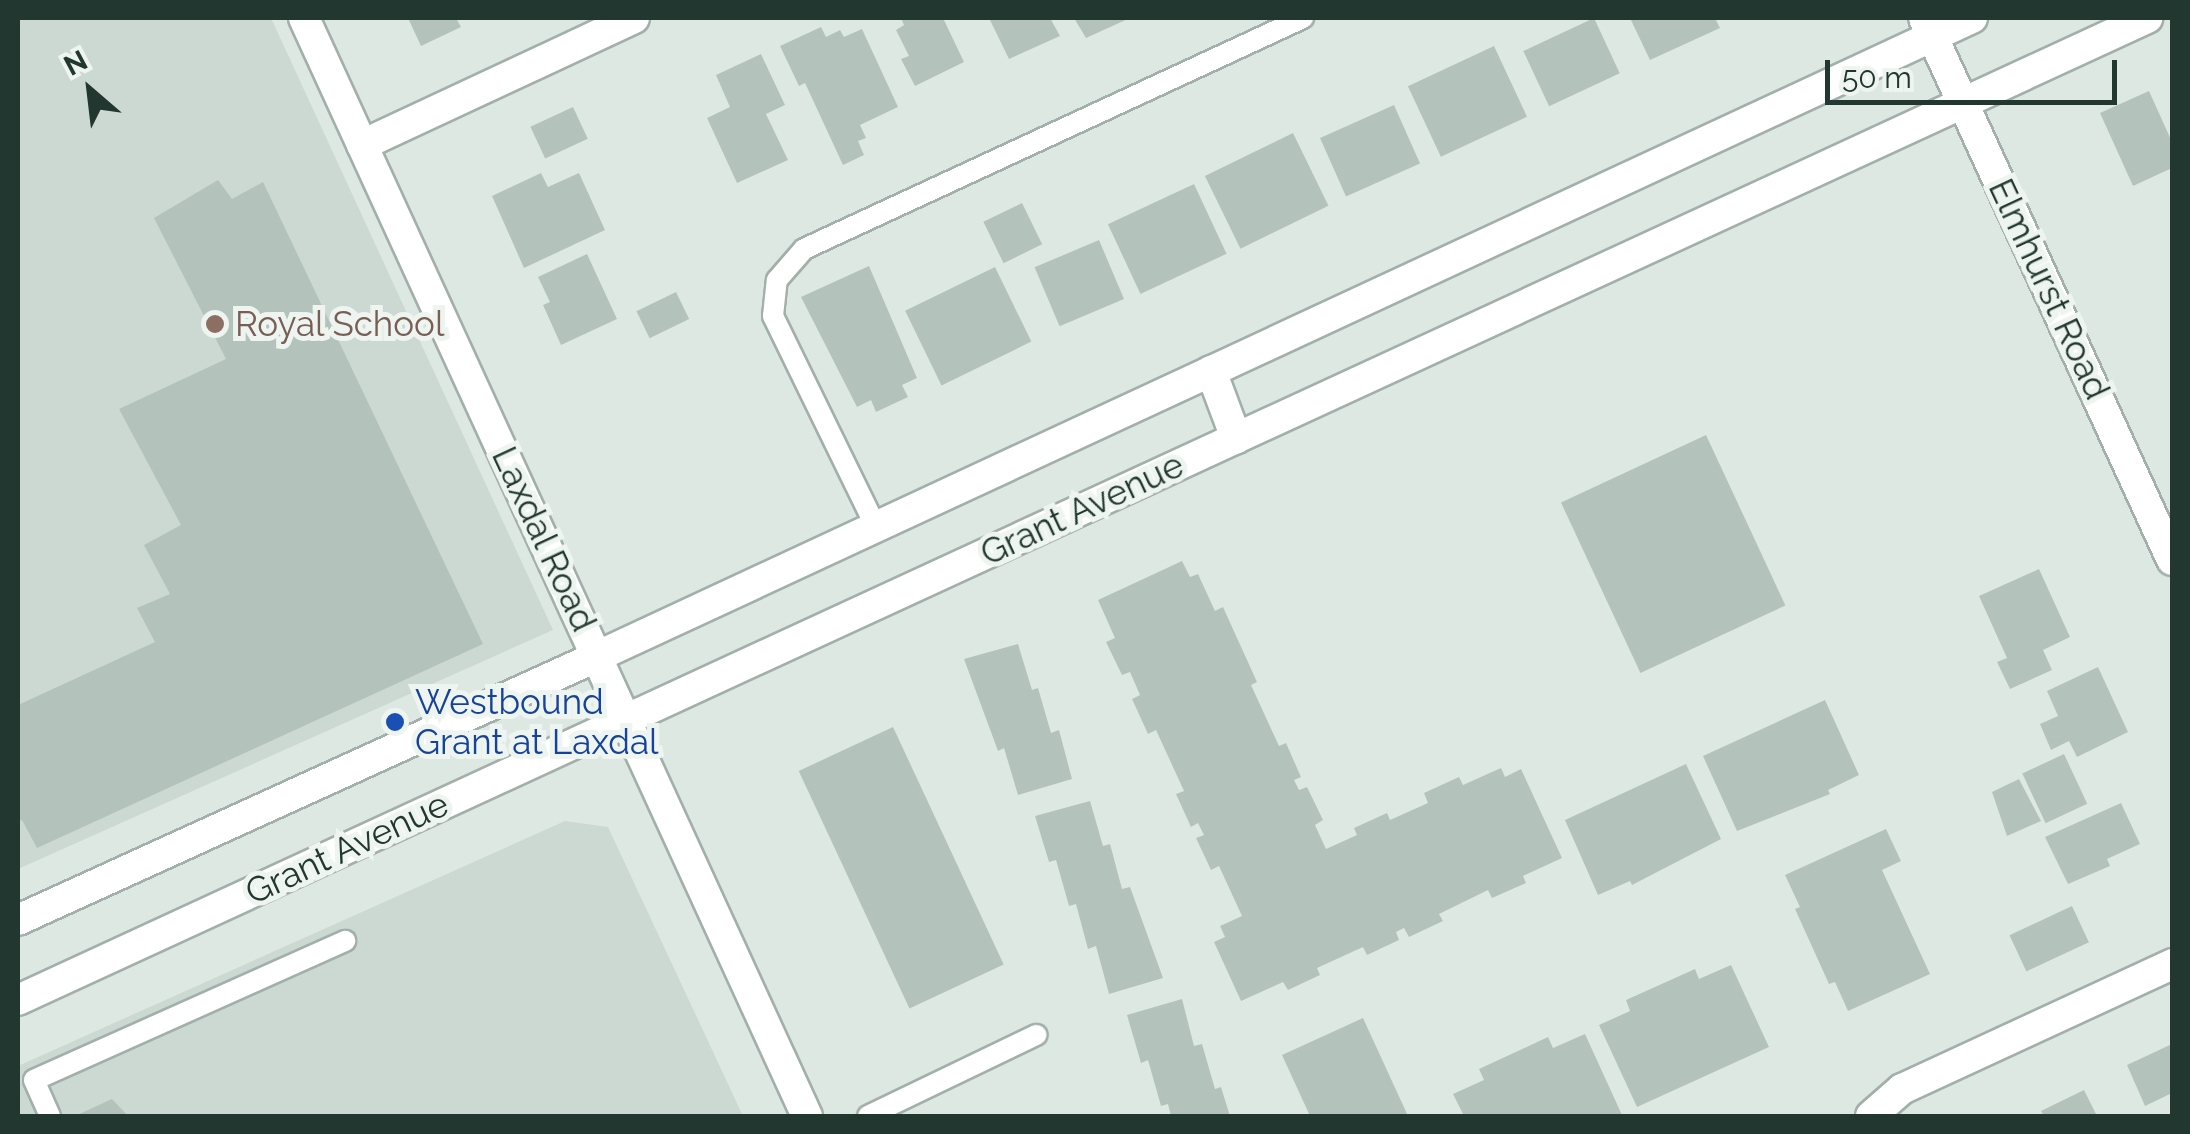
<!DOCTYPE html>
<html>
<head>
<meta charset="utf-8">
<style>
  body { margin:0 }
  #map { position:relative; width:2190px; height:1134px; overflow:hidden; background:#dee8e3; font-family:Raleway,sans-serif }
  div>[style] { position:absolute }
  .built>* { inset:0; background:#ccd8d2 }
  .building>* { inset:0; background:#b3c3bc; transform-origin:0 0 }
  .roads { filter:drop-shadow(2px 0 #a2afaa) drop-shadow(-2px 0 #a2afaa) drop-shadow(0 2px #a2afaa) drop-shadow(0 -2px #a2afaa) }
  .service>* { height:20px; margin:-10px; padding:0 10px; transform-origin:10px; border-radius:10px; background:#fff }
  .minor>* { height:30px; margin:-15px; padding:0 15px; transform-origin:15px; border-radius:15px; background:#fff }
  .tertiary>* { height:30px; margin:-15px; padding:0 15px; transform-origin:15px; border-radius:15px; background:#fff }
  .secondary>* { height:30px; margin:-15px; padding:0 15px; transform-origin:15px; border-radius:15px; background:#fff }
  .dots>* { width:28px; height:28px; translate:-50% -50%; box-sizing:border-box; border:5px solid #eef5f1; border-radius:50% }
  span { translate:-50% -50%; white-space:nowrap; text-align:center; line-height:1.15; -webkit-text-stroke:10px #eef5f1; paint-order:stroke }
  .street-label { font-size:35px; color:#213730 }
  .education-label { font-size:35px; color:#785e54 }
  .left { translate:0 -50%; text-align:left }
  .transit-label { font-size:35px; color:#164399 }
  .frame { position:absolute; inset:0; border:20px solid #213730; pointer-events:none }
  .north { position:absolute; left:40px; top:40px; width:100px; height:100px; -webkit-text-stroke:8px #eef5f1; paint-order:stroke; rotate:332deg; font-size:28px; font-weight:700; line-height:40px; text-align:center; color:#213730 }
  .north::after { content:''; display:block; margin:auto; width:35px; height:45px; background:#213730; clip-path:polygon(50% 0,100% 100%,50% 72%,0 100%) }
  .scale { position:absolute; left:1825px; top:60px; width:292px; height:45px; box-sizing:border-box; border:5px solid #213730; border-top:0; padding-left:12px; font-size:30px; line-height:35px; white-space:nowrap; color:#213730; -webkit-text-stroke:8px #eef5f1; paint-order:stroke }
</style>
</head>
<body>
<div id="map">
  <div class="built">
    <div style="clip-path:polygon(18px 18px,271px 18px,553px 630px,18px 869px)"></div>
    <div style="clip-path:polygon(565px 821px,608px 827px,743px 1116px,18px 1116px,18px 1066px)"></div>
  </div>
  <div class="building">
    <div style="clip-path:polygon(408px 18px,456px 18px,461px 27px,421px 46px)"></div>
    <div style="clip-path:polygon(901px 18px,943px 18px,964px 62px,915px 86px,901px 59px,909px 56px,896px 30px,904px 25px)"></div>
    <div style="clip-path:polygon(989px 18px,1050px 18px,1060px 36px,1009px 59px)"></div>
    <div style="clip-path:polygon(1074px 18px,1130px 18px,1086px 38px)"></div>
    <div style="left:1594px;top:18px;width:61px;height:78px;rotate:65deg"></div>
    <div style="clip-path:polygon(1630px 18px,1715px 18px,1720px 28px,1650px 60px)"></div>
    <div style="clip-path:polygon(821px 27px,826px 37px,840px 30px,844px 37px,862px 29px,898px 107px,860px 125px,866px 138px,858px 141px,864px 155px,843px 165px,805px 83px,799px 86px,780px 46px)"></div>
    <div style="left:1494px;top:46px;width:78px;height:95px;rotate:65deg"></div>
    <div style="clip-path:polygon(761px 54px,785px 105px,766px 114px,788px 160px,737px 183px,707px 118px,730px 107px,716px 75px)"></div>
    <div style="clip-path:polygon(2149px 91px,2172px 142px,2172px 168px,2133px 186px,2100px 113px)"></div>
    <div style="left:1394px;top:105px;width:64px;height:81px;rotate:66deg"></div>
    <div style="left:573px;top:107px;width:35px;height:47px;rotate:65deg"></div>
    <div style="left:1293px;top:133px;width:81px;height:98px;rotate:64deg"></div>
    <div style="clip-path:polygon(541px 173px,548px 187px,579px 173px,605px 230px,524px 268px,492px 196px)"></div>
    <div style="clip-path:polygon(218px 180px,232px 199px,263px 182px,483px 644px,37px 848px,22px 820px,18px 821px,18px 705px,155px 642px,137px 608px,170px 594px,144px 545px,181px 525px,119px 409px,226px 359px,154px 218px)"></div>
    <div style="left:1194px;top:184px;width:77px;height:95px;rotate:65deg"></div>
    <div style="left:1022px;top:203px;width:46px;height:43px;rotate:64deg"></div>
    <div style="left:1099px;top:240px;width:64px;height:70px;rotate:67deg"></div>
    <div style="clip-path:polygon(587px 254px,617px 319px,561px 345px,543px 305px,550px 302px,538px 277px)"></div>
    <div style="clip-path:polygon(869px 266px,917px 378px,902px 385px,908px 397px,876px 412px,871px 400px,857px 407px,801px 297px)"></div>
    <div style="left:995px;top:267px;width:83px;height:100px;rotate:64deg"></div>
    <div style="left:676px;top:292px;width:30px;height:44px;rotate:64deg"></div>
    <div style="left:1706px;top:435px;width:188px;height:160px;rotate:65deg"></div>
    <div style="clip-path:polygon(1182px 561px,1190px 577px,1198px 574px,1215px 611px,1223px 607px,1257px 682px,1251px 685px,1279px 746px,1286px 743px,1301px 777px,1294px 780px,1299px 790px,1307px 787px,1323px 820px,1315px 825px,1326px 849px,1357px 835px,1354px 828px,1387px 813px,1390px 820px,1428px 803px,1424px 793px,1459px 777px,1463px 785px,1501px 768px,1505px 777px,1521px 769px,1562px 858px,1523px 876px,1526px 883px,1492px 898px,1488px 890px,1439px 914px,1443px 921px,1409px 937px,1404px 928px,1396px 932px,1399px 940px,1367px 955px,1363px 947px,1317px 968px,1320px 975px,1288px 990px,1283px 982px,1241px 1001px,1214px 942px,1225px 937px,1220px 926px,1242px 916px,1219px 866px,1211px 870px,1196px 838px,1204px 835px,1198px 823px,1191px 827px,1176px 794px,1184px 791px,1156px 730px,1148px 734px,1132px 699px,1140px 695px,1130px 672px,1122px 675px,1106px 642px,1115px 638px,1098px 600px)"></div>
    <div style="clip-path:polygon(2039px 569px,2070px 637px,2043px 650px,2052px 670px,2010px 689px,1997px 662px,2007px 658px,1979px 596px)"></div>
    <div style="clip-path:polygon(1018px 644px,1032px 690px,1038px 688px,1051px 733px,1059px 730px,1072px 779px,1018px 795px,1004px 748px,998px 751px,964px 659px)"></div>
    <div style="clip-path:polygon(2098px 667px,2128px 732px,2077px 757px,2069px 741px,2051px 750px,2040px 724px,2058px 716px,2047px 691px)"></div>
    <div style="clip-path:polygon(1825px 700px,1859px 775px,1828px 790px,1830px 794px,1737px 831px,1703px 756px)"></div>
    <div style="left:893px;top:727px;width:262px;height:104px;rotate:65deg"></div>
    <div style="left:2064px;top:754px;width:55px;height:46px;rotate:65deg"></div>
    <div style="clip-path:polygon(1686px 764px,1721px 839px,1632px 885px,1630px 881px,1598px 895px,1565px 820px)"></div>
    <div style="clip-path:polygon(2019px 779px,2041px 821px,2007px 836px,1992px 792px)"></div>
    <div style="clip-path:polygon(1090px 801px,1103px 846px,1110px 844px,1122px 889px,1130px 887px,1163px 978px,1109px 994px,1096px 946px,1088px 949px,1076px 904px,1069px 906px,1056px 860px,1049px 862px,1035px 816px)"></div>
    <div style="clip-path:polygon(2121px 803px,2140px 844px,2107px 859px,2110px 866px,2068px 884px,2045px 837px)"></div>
    <div style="clip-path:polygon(1886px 829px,1901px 861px,1882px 870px,1930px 974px,1848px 1011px,1835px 982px,1829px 984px,1795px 909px,1800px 907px,1785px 875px)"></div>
    <div style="left:2072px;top:906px;width:40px;height:69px;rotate:65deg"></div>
    <div style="clip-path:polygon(1731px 965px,1769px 1047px,1637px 1107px,1599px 1025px,1630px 1011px,1626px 1000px,1695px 969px,1699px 979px)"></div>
    <div style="clip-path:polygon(1182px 999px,1194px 1046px,1202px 1044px,1215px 1089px,1221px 1087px,1230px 1116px,1171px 1116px,1168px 1104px,1161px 1106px,1148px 1060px,1141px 1063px,1127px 1015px)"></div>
    <div style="clip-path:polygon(1363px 1018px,1408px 1116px,1310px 1116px,1282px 1055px)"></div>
    <div style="clip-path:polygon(1585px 1034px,1622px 1115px,1464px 1116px,1453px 1094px,1484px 1080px,1479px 1069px,1548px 1037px,1553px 1048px)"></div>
    <div style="clip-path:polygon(2172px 1044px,2172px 1093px,2145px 1106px,2127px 1065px)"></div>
    <div style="clip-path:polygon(2084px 1090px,2097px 1116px,2044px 1116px,2041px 1111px)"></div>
    <div style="clip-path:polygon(112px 1099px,128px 1116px,75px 1116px)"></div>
  </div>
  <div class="roads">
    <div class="service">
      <div style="left:876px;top:527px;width:235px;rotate:-116deg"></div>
      <div style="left:773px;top:316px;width:36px;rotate:-84deg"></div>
      <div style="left:777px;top:280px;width:41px;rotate:-48.9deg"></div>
      <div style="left:804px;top:249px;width:550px;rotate:-24.84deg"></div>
      <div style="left:50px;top:1116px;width:39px;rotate:-114deg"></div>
      <div style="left:34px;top:1080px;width:341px;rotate:-24.1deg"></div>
      <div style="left:868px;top:1116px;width:187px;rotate:-25.7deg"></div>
    </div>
    <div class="minor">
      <div style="left:304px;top:18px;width:1208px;rotate:65.39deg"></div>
      <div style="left:362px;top:145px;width:300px;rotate:-25deg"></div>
      <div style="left:1871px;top:1116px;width:41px;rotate:-41.1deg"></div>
      <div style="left:1902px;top:1089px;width:298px;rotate:-24.8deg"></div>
    </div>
    <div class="tertiary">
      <div style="left:1924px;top:18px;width:596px;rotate:65.41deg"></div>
    </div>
    <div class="secondary">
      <div style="left:1211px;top:371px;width:72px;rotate:69.5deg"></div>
      <div style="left:18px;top:920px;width:637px;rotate:-24.47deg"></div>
      <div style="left:598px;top:656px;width:1515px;rotate:-24.91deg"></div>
      <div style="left:18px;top:1000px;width:2345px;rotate:-24.76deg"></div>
    </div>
  </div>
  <div class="dots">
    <div style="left:215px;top:324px;background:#8d6e63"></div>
    <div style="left:395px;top:722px;background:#1a4fb4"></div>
  </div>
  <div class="street-label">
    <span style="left:2049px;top:289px;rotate:65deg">Elmhurst Road</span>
    <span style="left:1082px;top:509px;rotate:-25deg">Grant Avenue</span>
    <span style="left:544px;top:539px;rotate:65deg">Laxdal Road</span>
    <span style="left:347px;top:848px;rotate:-25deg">Grant Avenue</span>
  </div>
  <div class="education-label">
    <span class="left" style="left:235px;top:324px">Royal School</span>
  </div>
  <div class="transit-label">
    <span class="left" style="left:415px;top:722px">Westbound<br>Grant at Laxdal</span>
  </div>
  <div class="frame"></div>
  <div class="north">N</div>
  <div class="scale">50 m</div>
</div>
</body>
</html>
